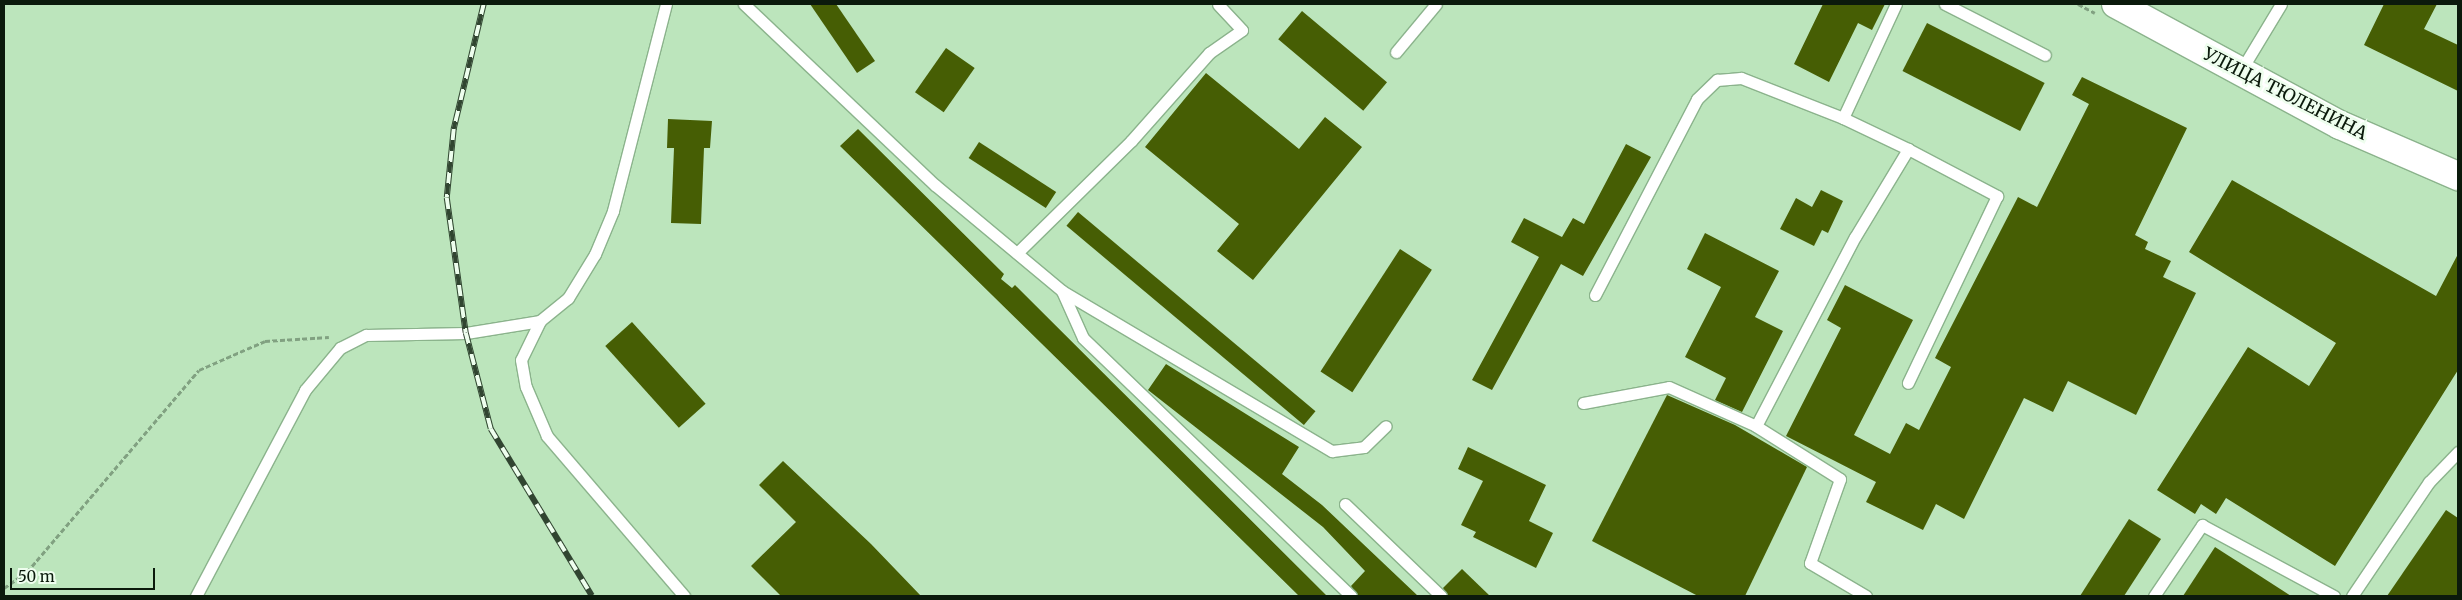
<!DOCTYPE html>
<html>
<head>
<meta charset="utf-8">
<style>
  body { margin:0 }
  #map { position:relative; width:2462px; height:600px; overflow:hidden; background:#bce5bc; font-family:Merriweather,serif }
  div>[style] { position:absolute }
  .building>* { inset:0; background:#465e04; transform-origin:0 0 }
  .path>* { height:3px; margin-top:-1.5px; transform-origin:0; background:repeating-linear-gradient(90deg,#81a181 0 5px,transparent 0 7.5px) }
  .roads { filter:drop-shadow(1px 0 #8bb38c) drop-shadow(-1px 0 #8bb38c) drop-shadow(0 1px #8bb38c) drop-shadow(0 -1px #8bb38c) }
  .lane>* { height:11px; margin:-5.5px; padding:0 5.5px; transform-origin:5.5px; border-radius:5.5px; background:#fff }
  .secondary>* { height:28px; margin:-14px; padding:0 14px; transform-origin:14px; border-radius:14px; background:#fff }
  .rail>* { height:5.5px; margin-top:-2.75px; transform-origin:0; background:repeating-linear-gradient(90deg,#eefeee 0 11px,#314531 0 22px); box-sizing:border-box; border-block:1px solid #314531 }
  span { translate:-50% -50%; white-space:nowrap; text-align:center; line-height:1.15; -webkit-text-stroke:5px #eefeee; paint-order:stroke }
  .street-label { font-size:18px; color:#0b1a0c }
  .frame { position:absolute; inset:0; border:5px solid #0b1a0c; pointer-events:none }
  .scale { position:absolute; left:10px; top:568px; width:145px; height:22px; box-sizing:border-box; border:2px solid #0b1a0c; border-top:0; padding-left:6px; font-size:15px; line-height:18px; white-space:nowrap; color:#0b1a0c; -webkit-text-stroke:4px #eefeee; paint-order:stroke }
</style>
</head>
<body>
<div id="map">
  <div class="building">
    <div style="clip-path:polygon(810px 4px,836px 4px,875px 61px,857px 73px)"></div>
    <div style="clip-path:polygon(1823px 4px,1885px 4px,1872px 30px,1858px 23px,1829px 82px,1794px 64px)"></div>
    <div style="clip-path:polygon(2384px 4px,2437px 4px,2424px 29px,2458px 45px,2458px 91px,2364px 45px)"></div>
    <div style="left:1302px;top:11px;width:111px;height:37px;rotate:40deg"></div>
    <div style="left:1927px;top:23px;width:132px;height:54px;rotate:27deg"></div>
    <div style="left:946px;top:48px;width:35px;height:54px;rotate:35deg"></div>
    <div style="clip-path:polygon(1206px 73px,1299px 149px,1325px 117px,1362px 147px,1253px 280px,1217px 251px,1239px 224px,1145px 147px)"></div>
    <div style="clip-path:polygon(2082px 77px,2187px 128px,2135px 235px,2148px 242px,2145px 249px,2171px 261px,2163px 277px,2196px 293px,2136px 415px,2068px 381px,2053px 412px,2024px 398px,1964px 519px,1936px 504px,1923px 530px,1866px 502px,1876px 482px,1786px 436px,1841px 328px,1827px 320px,1845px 285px,1913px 320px,1854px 435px,1890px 454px,1906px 423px,1919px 430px,1951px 367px,1935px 358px,2018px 197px,2037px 207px,2089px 104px,2072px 95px)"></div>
    <div style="clip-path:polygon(668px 119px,712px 121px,710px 148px,704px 148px,701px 224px,671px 223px,674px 148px,667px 148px)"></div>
    <div style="clip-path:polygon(858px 129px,1004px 274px,1001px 279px,1012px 288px,1015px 285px,1327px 596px,1299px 596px,840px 146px)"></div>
    <div style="left:979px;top:142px;width:92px;height:19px;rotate:33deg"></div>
    <div style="clip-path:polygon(1626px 144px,1651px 157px,1583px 276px,1561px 264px,1492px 390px,1472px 380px,1539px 257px,1511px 242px,1524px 218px,1562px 237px,1573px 218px,1584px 224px)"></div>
    <div style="clip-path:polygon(2232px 180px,2436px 296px,2458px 254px,2458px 370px,2335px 566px,2226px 498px,2216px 514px,2201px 504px,2195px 514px,2157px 490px,2248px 347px,2309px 386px,2336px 343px,2189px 252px)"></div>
    <div style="clip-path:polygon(1821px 190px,1843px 201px,1828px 233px,1822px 230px,1814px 246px,1780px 229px,1796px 198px,1812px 207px)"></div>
    <div style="left:1078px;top:212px;width:310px;height:18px;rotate:40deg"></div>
    <div style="clip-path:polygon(1705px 233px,1779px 271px,1755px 317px,1783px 331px,1742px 412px,1715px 400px,1726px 378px,1685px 357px,1721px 287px,1687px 269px)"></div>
    <div style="left:1400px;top:249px;width:38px;height:146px;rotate:33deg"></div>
    <div style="left:632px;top:322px;width:110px;height:36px;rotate:48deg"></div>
    <div style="clip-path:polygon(1166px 364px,1299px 447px,1282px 474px,1322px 505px,1418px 596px,1358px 596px,1351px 586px,1365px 571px,1323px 527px,1148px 390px)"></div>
    <div style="clip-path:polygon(1667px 395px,1735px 425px,1807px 467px,1745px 596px,1698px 596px,1592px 541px)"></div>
    <div style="clip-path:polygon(1468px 447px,1546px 485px,1529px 521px,1553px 533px,1536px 568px,1473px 537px,1476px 532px,1461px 525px,1483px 481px,1458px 469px)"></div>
    <div style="clip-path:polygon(783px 461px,871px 544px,921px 596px,781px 596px,751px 566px,796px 522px,759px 485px)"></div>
    <div style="clip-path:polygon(2446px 510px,2458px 518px,2458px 596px,2387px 596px)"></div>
    <div style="clip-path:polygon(2129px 519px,2161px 539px,2124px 596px,2080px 596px)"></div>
    <div style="clip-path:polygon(2215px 547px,2291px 596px,2183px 596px)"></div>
    <div style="clip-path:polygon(1462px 569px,1490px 596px,1448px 596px,1443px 588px)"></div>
  </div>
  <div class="path">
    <div style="left:2078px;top:4px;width:19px;rotate:28deg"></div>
    <div style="left:4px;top:588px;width:28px;rotate:-35deg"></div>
    <div style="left:27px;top:572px;width:265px;rotate:-49.6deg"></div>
    <div style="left:199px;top:370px;width:72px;rotate:-23.7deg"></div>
    <div style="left:265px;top:341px;width:64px;rotate:-3.6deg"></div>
  </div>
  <div class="roads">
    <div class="lane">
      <div style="left:666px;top:4px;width:214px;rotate:104.4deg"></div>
      <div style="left:613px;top:211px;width:47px;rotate:112.7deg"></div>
      <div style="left:595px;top:254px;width:52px;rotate:121.5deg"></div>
      <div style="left:568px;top:298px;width:36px;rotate:141deg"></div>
      <div style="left:540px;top:321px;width:43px;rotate:116deg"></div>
      <div style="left:521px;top:360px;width:27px;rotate:80deg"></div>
      <div style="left:526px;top:387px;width:53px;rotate:66.8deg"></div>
      <div style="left:547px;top:436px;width:211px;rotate:49.4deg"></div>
      <div style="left:744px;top:4px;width:263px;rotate:43.5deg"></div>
      <div style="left:935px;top:185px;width:165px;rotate:39.8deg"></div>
      <div style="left:1062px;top:291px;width:314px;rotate:30.7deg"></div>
      <div style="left:1332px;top:451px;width:32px;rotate:-7deg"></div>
      <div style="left:1364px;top:447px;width:30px;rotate:-44deg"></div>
      <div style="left:1945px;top:4px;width:112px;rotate:27deg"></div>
      <div style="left:1396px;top:52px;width:62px;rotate:-50.2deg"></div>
      <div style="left:2240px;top:72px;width:79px;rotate:-58.9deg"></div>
      <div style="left:1908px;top:149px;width:101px;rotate:27.8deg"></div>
      <div style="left:1997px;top:196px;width:207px;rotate:115.5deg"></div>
      <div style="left:1017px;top:253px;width:160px;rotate:-44.5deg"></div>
      <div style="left:1131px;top:141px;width:118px;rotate:-48.4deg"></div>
      <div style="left:1209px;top:53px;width:40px;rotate:-34.9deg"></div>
      <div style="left:1242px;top:30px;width:35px;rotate:-133deg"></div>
      <div style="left:1062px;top:291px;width:51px;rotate:65.9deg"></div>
      <div style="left:1083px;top:338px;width:372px;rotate:43.9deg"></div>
      <div style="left:1595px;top:295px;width:221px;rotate:-62.5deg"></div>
      <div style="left:1697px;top:99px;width:28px;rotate:-44deg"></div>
      <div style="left:1717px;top:80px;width:24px;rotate:-5deg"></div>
      <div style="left:1741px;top:78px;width:110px;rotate:21.4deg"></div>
      <div style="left:1583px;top:403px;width:87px;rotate:-10.5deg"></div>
      <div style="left:1669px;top:387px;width:95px;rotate:24.1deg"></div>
      <div style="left:1345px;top:504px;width:133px;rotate:43.8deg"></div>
      <div style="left:196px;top:596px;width:233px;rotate:-62.1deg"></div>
      <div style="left:305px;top:390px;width:55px;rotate:-50.2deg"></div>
      <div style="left:340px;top:348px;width:29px;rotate:-27deg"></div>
      <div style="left:366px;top:335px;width:100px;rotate:-1.1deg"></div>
      <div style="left:466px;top:333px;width:75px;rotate:-9.2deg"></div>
      <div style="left:1866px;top:596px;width:65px;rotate:-149.5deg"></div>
      <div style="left:1810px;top:563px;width:89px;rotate:-70.3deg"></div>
      <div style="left:1840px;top:479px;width:99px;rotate:-147.8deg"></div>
      <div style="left:1756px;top:426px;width:213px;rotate:-62.4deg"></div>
      <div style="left:1855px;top:237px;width:103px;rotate:-58.9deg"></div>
      <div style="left:1908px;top:149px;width:72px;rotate:-154.5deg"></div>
      <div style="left:1843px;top:118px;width:126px;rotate:-65.1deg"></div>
      <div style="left:2154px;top:596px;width:86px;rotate:-55.9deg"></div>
      <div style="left:2202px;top:525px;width:150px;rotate:28.3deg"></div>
      <div style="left:2352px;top:596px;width:138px;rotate:-56deg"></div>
      <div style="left:2429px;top:482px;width:42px;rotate:-46deg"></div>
    </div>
    <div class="secondary">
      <div style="left:2116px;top:4px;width:255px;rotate:28.4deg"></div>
      <div style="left:2340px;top:125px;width:129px;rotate:23.4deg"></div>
    </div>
  </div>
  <div class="rail">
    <div style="left:484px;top:4px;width:129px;rotate:103.5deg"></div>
    <div style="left:454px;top:129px;width:69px;rotate:95.8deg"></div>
    <div style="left:447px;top:198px;width:136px;rotate:82deg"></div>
    <div style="left:466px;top:333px;width:99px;rotate:75.4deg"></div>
    <div style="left:491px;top:429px;width:195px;rotate:58.8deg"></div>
  </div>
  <div class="street-label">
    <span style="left:2285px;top:94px;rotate:27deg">УЛИЦА ТЮЛЕНИНА</span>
  </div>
  <div class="frame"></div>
  <div class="scale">50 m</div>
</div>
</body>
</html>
